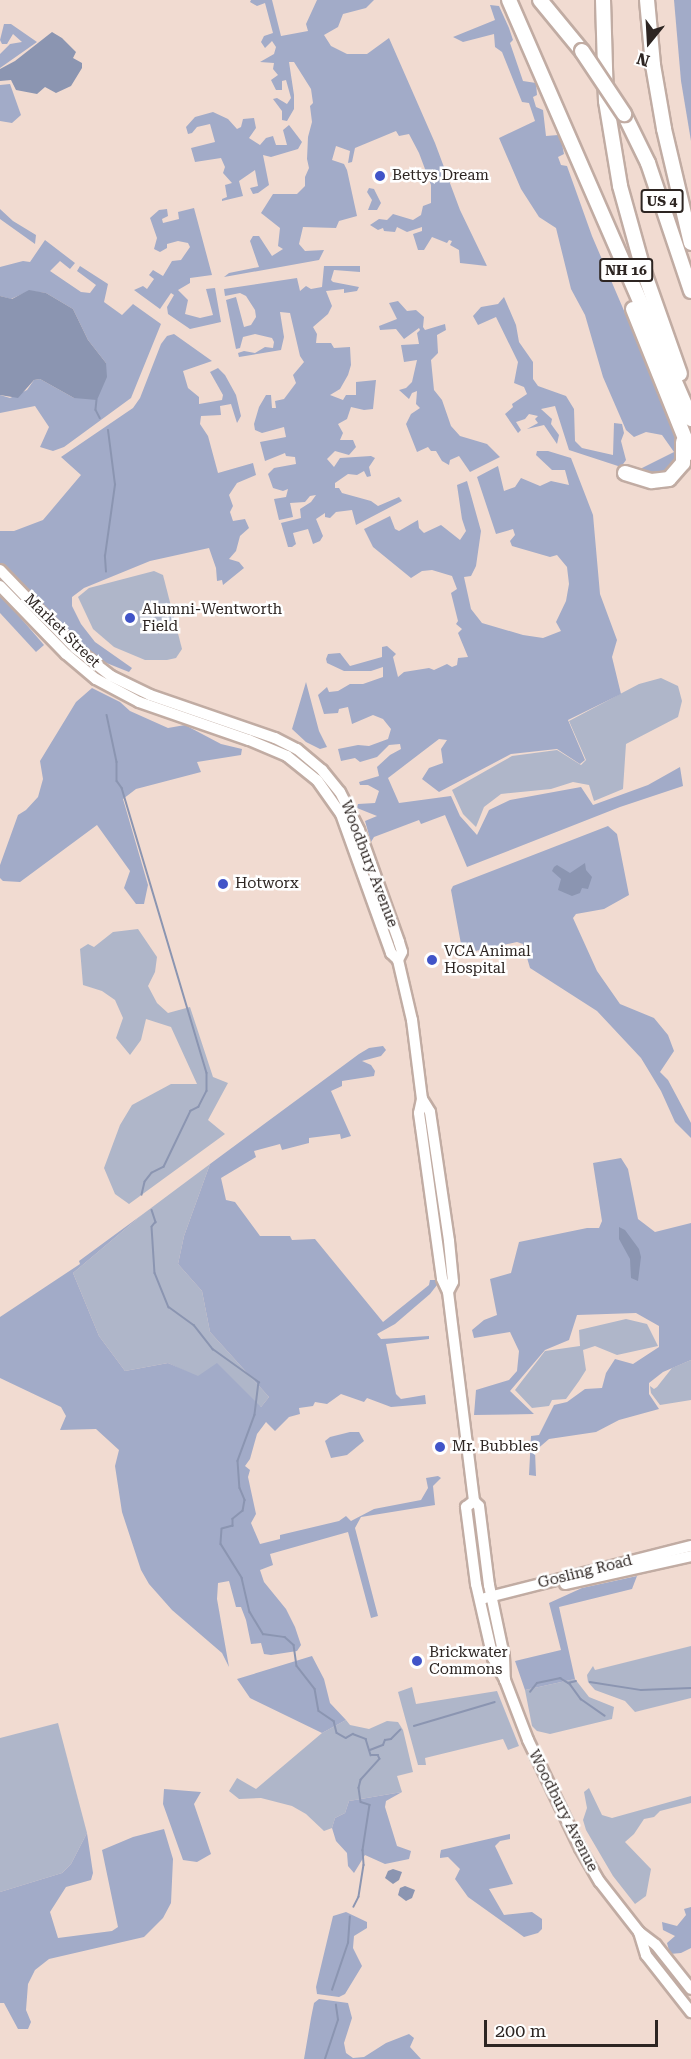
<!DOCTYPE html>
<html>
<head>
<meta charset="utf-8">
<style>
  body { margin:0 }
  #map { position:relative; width:691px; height:2059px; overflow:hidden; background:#f1dbd1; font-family:"Roboto Serif",serif }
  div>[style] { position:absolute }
  .green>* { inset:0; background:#afb6c9 }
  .forest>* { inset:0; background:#a2abc8 }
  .water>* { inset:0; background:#8b95b1 }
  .stream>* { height:1.5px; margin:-0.75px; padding:0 0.75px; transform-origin:0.75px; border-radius:0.75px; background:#8b95b1 }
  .roads { filter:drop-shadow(2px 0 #c1aca3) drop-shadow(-2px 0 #c1aca3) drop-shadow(0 2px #c1aca3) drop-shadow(0 -2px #c1aca3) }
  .secondary>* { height:10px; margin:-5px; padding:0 5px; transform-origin:5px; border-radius:5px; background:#fff }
  .motorway>* { height:14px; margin:-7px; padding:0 7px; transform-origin:7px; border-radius:7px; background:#fff }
  .bridges { filter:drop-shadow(2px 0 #c1aca3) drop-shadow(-2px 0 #c1aca3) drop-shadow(0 2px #c1aca3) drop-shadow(0 -2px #c1aca3) }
  .motorway-bridge>* { height:14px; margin:-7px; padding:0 7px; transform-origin:7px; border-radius:7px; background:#fff }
  .dots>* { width:16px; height:16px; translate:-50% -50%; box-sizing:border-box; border:3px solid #fff; border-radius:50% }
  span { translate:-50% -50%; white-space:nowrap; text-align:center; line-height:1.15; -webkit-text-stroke:5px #fff; paint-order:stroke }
  .shield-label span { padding:2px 4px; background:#fff; border:2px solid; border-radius:4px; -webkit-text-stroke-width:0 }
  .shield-label { font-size:14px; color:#2d2522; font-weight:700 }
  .poi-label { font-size:15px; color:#2d2522 }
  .left { translate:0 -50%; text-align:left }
  .street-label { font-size:15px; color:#2d2522 }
  .north { position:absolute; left:619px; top:12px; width:60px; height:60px; -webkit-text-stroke:4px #fff; paint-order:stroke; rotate:198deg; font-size:16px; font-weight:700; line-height:24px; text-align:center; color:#2d2522 }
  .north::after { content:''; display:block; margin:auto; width:21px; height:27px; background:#2d2522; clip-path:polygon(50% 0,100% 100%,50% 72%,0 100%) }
  .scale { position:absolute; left:484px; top:2020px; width:174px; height:27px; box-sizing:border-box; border:3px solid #2d2522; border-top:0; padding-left:8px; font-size:18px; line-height:21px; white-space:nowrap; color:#2d2522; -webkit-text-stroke:4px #fff; paint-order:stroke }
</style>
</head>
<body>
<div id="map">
  <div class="green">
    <div style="clip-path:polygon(154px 571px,163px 575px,182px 649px,176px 658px,167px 660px,145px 660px,114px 647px,93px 629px,78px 597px,89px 588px)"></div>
    <div style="clip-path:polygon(661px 678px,678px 686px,682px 701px,678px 717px,626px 744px,623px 789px,594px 801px,589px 785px,573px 782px,551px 789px,501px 794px,484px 807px,476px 827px,463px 814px,452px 790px,512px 756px,557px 750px,581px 765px,586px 760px,569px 721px,639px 684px)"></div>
    <div style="clip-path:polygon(138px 929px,157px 957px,155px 972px,148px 986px,157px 1003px,168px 1013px,190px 1007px,213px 1077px,228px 1083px,208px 1120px,225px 1134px,129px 1204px,115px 1194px,104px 1168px,120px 1125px,132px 1105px,171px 1084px,197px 1084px,171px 1027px,146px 1019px,141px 1040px,130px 1055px,116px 1038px,123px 1018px,115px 1000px,102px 991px,83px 985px,80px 949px,88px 944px,94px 947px,113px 932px)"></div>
    <div style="clip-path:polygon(210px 1164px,184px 1236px,178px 1264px,202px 1291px,210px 1332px,269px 1397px,261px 1407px,168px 1363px,125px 1371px,99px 1336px,73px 1273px,143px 1214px)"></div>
    <div style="clip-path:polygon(626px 1319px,647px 1324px,658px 1346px,617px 1355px,595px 1346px,583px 1350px,586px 1370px,579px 1381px,566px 1399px,552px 1400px,549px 1406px,532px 1408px,515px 1390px,545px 1351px,580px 1346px,579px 1330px)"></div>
    <div style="clip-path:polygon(691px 1360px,691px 1400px,660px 1405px,651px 1393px,650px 1386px,654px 1389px,657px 1387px,672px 1368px)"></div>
    <div style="clip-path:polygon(691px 1646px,691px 1698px,635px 1712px,625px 1701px,595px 1690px,588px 1682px,587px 1675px,593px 1666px,595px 1670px)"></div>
    <div style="clip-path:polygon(575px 1679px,589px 1697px,614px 1707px,612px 1719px,550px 1734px,537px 1731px,532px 1726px,525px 1690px)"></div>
    <div style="clip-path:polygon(412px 1687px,416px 1704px,497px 1691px,519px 1746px,508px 1750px,503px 1739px,425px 1758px,426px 1765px,418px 1765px,398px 1692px)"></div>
    <div style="clip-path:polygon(346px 1720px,350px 1725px,369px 1729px,387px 1721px,398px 1722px,403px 1730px,413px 1772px,397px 1776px,402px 1792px,349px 1801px,345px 1813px,335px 1818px,332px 1828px,324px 1831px,306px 1814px,292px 1806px,261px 1798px,239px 1799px,229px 1791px,237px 1778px,256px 1789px,322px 1733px)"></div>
    <div style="clip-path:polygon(58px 1723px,87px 1833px,71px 1864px,62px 1873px,0 1892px,0 1738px)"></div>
    <div style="clip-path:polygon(589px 1788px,602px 1815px,612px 1818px,691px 1796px,691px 1803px,660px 1811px,654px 1817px,644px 1819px,634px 1834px,625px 1842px,651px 1869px,646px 1896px,635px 1904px,613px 1876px,586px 1830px,583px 1820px,587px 1808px,584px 1792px)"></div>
  </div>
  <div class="forest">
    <div style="clip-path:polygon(251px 0,272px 0,281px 36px,308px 31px,306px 24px,317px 0,374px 0,366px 8px,343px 14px,338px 27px,324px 35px,331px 46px,347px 54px,367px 54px,389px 38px,435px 143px,460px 210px,487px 266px,460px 263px,459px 250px,450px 245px,452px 241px,449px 240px,447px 243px,432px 237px,424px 250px,418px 250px,413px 234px,422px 231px,422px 227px,407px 232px,397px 227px,395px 232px,384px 231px,383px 228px,378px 230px,370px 225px,379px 219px,387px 220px,393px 214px,413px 220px,421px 215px,423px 206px,431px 203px,431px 185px,419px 153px,409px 134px,399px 136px,396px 131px,355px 148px,352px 162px,348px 163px,350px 151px,336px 146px,332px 160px,344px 164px,347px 170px,357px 216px,339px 221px,336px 228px,303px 227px,299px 244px,305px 251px,324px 250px,319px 260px,224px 277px,229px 273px,259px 267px,250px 241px,253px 236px,259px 236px,272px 256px,283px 249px,278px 246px,280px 228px,261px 213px,273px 194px,297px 194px,305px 186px,305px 177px,309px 168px,307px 159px,308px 137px,312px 122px,310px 106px,313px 103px,311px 89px,294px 62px,289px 62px,294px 95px,294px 109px,287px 121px,282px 120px,282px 111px,273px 99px,277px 98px,287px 104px,291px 98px,286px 80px,282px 81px,282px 90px,276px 90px,271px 80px,278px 75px,273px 69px,274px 63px,260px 62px,274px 54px,276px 47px,272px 41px,265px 48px,261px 42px,264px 36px,273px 33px,265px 3px,257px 6px,250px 2px)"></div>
    <div style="clip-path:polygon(674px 0,691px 0,691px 141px,681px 81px)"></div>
    <div style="clip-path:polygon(490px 5px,499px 6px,509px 28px,513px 40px,510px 43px,523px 81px,536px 83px,537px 95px,533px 97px,536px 107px,543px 110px,546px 136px,558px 135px,561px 139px,564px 154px,558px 157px,561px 165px,567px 166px,592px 236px,676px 432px,681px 456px,663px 477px,634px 472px,674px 452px,662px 435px,646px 432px,634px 437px,626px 430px,603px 377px,585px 315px,571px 289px,556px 228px,539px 217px,521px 189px,499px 138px,535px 121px,529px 103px,522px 102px,502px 52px,495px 47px,494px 34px,463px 42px,453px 37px,495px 20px)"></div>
    <div style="clip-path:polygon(4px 24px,11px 24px,37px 42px,0 68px,0 54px,10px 44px,22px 42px,13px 34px,7px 44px,2px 44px,0 40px)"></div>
    <div style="clip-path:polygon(10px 84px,21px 115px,12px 123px,0 121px,0 85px)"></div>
    <div style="clip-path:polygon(213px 112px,228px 119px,237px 129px,241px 127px,243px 119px,254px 118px,256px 128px,249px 138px,260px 145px,266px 138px,273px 136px,276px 145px,287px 145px,283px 130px,289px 125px,302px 142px,298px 149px,271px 157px,263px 155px,269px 185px,258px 193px,253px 194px,250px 188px,258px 186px,255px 170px,239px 181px,243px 196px,222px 201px,222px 199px,227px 197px,225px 185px,232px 183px,223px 173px,225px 167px,221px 158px,195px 162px,191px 148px,215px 142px,210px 124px,197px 127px,192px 133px,188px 134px,186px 127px,195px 117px)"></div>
    <div style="clip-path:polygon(369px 188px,374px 189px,381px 203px,377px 210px,368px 210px,372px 200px,367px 192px)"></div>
    <div style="clip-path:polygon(194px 208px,212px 275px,190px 278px,190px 283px,178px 290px,188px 300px,185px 314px,200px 318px,213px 315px,206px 289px,215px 288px,221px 322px,190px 329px,168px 314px,167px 307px,174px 295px,171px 293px,160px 309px,134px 290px,143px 286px,147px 289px,154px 279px,149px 275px,153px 270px,163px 276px,172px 261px,181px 260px,190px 247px,188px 243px,178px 241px,167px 244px,167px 248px,160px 252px,154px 249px,157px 238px,150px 218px,159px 210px,167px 209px,168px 216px,162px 219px,163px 223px,179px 219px,178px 212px)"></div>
    <div style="clip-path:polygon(0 209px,13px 221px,36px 235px,35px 244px,0 219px)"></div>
    <div style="clip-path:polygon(45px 240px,75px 263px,70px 269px,60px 261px,50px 271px,81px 292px,90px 293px,96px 285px,77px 271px,80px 266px,108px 284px,104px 302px,122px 315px,133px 304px,161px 324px,131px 398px,64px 447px,53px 451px,40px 447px,49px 427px,35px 406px,0 413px,0 395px,10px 398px,27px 390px,34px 380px,40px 379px,74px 398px,106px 363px,88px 340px,73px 309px,46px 293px,29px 291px,11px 299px,0 296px,0 267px,23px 261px,30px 262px)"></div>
    <div style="clip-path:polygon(324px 266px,360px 266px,360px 272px,334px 270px,331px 280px,333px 282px,359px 287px,357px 291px,344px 293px,344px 289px,326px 291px,332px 306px,328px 314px,313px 327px,317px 334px,316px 343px,331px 343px,334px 348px,350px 347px,351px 365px,348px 375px,340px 389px,330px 395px,343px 400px,346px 395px,356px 395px,356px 382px,376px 380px,373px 409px,364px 410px,351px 407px,347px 419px,338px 424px,343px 433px,340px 440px,353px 440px,356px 447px,349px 455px,335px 451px,327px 459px,334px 467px,340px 458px,371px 456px,375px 458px,369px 467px,371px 476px,367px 477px,364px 471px,357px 475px,348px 474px,335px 483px,335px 488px,339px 488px,342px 493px,371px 501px,378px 506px,399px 497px,402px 501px,356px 525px,352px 510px,336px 512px,330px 518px,325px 517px,325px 513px,316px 519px,323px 536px,320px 541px,313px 544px,308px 529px,293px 533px,296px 544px,292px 547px,288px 547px,281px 523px,301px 518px,300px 509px,311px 502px,316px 495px,310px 496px,305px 502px,290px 503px,293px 517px,279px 520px,274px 499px,286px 497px,288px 489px,283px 491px,273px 488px,268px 474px,274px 468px,296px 464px,295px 457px,286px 456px,285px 453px,265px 461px,260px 442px,286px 437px,284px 427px,262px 433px,255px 430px,254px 424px,259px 407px,266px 395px,271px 395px,272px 408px,276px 408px,275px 401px,284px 399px,296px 383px,293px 375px,304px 362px,300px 356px,290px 313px,280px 312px,284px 337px,281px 350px,239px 357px,238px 353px,244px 351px,255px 353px,265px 347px,273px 348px,274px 342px,272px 338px,255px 334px,243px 337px,240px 348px,236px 349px,226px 300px,236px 297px,244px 327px,251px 325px,256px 317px,255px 310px,246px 296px,240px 293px,225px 296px,224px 289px,297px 278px,300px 291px,306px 286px,311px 289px,322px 287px)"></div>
    <div style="clip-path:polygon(504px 297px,516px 325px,519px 342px,533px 362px,533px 379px,538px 386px,566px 396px,574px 409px,575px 441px,582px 448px,613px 455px,614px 423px,622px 424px,624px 433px,621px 441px,626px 460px,621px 467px,569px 450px,555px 406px,541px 409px,552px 419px,551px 424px,559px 435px,557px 444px,544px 425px,527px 429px,538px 423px,535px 419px,538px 416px,529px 414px,525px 419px,516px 422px,521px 430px,518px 433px,505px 414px,513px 407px,512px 404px,527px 394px,524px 387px,514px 383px,518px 362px,496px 317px,478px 325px,473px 316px,481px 307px,498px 304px)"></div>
    <div style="clip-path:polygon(398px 301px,407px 311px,416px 310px,424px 317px,423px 327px,425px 330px,445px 324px,446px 330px,437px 335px,438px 353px,431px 360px,434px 390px,442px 400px,451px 426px,460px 436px,487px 444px,500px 457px,470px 472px,459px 456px,450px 460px,449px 465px,442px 461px,436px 451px,431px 451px,428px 447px,417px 452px,406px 424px,411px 414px,420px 408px,416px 404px,417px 391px,412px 393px,409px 399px,399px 390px,406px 388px,412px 382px,417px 360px,404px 362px,401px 345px,419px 344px,417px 333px,420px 330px,419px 328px,404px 339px,396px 329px,380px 330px,379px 326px,397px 319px,389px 303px)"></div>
    <div style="clip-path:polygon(174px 334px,212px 361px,183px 371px,188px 388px,199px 397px,199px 404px,222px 400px,223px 395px,210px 372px,218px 368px,225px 375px,236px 395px,241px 416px,237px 423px,231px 404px,220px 406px,221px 415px,201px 416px,200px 424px,208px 436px,218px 473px,253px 463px,256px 475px,237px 483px,229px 495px,233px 506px,230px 512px,233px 521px,245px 519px,249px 528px,240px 536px,236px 551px,229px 559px,239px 562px,244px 568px,223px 585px,222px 580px,217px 581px,216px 568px,209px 548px,150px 561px,84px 588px,72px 597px,72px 606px,81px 624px,95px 642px,132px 668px,129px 672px,104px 662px,81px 645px,0 564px,0 531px,14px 531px,43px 520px,81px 475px,61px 457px,133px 408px,140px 398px,161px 344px,167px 336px)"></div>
    <div style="clip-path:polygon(537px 451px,548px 451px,571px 458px,593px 515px,600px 594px,617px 640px,612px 657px,621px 694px,568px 720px,585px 760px,580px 764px,557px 749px,511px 754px,439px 792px,422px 779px,429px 768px,443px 763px,441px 749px,447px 740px,439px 739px,388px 778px,399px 803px,451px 796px,460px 816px,477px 835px,489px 810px,510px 800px,581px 787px,593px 805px,648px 785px,680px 767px,683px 786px,620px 807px,467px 867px,445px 815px,421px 824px,419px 820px,374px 837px,371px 842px,365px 821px,377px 816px,357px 808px,358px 804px,375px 803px,379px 791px,368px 785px,360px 785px,359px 782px,379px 776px,377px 767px,390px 755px,401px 749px,400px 744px,389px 745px,377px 757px,360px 762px,355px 758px,341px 761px,338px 749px,358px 745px,369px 746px,388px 739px,391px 729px,383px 719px,373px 715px,352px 724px,348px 707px,339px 709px,338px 713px,324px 714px,318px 695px,327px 687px,329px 692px,338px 691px,350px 684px,363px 684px,383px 677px,383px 667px,371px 671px,344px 671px,327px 663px,326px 659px,328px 654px,340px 653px,350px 666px,382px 657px,382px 647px,387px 646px,396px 654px,393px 657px,398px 677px,404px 672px,429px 668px,434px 670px,447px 664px,452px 667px,457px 665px,458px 658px,468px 657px,458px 633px,462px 629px,456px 624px,458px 621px,451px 593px,457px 589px,452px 576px,432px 570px,422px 571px,411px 578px,373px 547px,364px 529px,390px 516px,395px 529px,399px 531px,418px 520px,419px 528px,424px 533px,441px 525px,460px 540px,466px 531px,462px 519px,457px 485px,467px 481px,481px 531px,476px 566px,471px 576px,464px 577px,471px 609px,482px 623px,523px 635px,543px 638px,561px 631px,556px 622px,566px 601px,569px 584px,567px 567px,557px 555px,550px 557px,512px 546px,510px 541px,515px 535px,513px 529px,496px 534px,477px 477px,498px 466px,504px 491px,515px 487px,521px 478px,540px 486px,551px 481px,569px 485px,565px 470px,552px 470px,536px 455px)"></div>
    <div style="clip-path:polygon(0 594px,44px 645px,36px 652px,0 613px)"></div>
    <div style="clip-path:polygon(306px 682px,319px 731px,327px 747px,320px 749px,306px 742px,292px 729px)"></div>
    <div style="clip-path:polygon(92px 688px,120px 702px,130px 711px,168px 728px,185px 725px,221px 744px,242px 749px,241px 755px,197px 762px,201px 772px,136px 789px,123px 799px,148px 885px,144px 904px,136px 904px,124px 888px,130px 871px,97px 825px,20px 882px,3px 881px,0 878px,0 865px,18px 815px,26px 810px,38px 797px,43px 779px,40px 761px,76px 702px)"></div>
    <div style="clip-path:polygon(608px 826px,617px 834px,629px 895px,604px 909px,576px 914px,573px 918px,597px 971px,620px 1004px,654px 1018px,668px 1035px,674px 1051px,660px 1072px,668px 1080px,691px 1123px,691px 1138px,675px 1122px,661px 1091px,641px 1058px,597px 1011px,530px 968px,523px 944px,517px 942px,471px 952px,461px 944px,451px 890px,453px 886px)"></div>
    <div style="clip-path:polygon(383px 1046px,386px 1050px,381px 1056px,362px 1061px,371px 1065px,375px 1071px,374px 1076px,342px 1081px,342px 1086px,331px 1091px,351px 1136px,341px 1139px,340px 1134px,309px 1138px,309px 1143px,282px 1150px,280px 1144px,254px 1151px,256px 1157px,221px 1178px,226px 1200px,235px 1202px,260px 1236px,290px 1236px,292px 1240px,315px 1239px,383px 1322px,429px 1285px,430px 1280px,437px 1280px,437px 1285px,430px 1294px,395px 1324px,377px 1334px,381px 1339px,429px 1336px,429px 1339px,386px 1344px,396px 1394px,401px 1399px,425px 1395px,426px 1404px,391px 1407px,367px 1398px,364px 1402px,341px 1394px,327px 1404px,315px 1402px,313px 1406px,299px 1408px,300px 1414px,289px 1417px,275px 1431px,266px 1422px,257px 1434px,250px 1459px,245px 1466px,250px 1470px,248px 1477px,256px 1514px,251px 1523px,260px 1544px,280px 1539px,280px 1535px,339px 1521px,346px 1516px,351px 1521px,374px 1509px,421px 1500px,428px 1488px,426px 1478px,438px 1476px,441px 1478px,433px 1486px,435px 1505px,361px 1517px,355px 1528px,378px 1616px,371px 1618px,348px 1532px,270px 1554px,273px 1565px,260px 1570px,264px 1582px,286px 1609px,295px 1627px,301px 1645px,297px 1651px,271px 1655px,264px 1654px,261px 1643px,251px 1644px,246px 1620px,241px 1607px,236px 1607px,229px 1581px,218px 1583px,217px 1599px,229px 1667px,222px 1653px,172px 1610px,149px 1584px,141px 1570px,122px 1512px,115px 1466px,119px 1450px,96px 1429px,60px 1430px,66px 1416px,61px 1407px,0 1378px,0 1317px,80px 1264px,79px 1261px,143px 1214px,73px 1273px,99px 1336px,125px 1371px,168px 1363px,198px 1376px,217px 1363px,261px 1407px,269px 1397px,210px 1332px,202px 1291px,178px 1264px,184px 1236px,210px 1164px,359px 1054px,369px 1048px)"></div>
    <div style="clip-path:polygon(621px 1158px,628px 1169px,638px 1219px,655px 1232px,691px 1223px,691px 1360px,663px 1372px,649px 1383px,649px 1394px,659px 1409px,619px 1420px,596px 1432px,549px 1439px,535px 1451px,536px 1476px,529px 1475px,531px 1436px,539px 1435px,554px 1405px,567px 1402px,585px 1389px,602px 1388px,606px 1373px,615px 1359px,633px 1364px,659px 1347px,659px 1326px,636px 1313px,577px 1315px,569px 1340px,545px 1350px,510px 1391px,534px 1414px,474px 1415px,476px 1390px,509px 1380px,517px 1371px,519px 1351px,510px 1332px,474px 1338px,472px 1330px,484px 1320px,497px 1315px,490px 1279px,511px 1273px,519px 1242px,587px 1228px,599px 1228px,602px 1221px,593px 1163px)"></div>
    <div style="clip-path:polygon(350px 1432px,359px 1432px,364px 1441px,347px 1455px,331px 1458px,325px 1441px,330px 1437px)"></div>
    <div style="clip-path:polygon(637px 1576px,632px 1589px,559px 1607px,575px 1679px,525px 1690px,515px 1661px,561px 1650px,549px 1603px,582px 1588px)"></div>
    <div style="clip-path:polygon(312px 1656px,324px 1679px,330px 1703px,346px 1720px,322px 1733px,250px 1698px,237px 1679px)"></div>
    <div style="clip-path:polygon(164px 1789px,201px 1792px,194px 1804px,211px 1854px,197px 1862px,183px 1860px,163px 1804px)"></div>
    <div style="clip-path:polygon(402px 1792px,386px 1801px,385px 1807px,397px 1846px,411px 1851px,409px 1859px,385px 1864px,365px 1855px,354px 1873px,348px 1866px,347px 1853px,336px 1841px,332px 1828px,335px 1818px,345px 1813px,349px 1801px)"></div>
    <div style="clip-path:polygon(164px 1829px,173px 1859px,171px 1903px,163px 1918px,144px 1937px,49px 1959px,35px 1970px,28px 1984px,26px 2010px,31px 2022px,28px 2029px,18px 2029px,4px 2003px,0 2003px,0 1892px,62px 1873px,71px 1864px,87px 1833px,93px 1873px,91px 1880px,66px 1887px,50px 1912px,58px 1938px,112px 1931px,118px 1927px,102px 1850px,133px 1837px)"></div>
    <div style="clip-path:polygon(510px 1834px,510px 1839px,500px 1841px,495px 1846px,513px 1884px,489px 1889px,504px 1915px,532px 1912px,542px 1919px,542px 1929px,538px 1933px,524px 1937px,468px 1897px,455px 1879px,460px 1869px,448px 1857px,440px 1858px,440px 1855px,441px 1850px)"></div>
    <div style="clip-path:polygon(691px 1907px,691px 1948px,681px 1953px,670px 1954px,667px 1943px,675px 1936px,663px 1930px,662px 1922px,677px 1926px,686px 1915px,684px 1909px)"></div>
    <div style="clip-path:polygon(346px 1912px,367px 1922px,367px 1928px,354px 1936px,353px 1948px,362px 1966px,345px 1994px,339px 1997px,317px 1994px,316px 1987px,333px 1916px)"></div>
    <div style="clip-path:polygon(319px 1999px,348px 2003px,352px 2018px,344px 2043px,346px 2053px,353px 2058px,364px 2057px,386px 2043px,409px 2034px,414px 2038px,410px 2047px,421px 2059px,304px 2059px,311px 2018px,314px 2003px)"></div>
  </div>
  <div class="water">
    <div style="clip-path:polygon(52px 32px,62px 38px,76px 52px,73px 58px,82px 63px,82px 68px,71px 86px,56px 93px,45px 87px,37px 94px,16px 90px,11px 80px,0 81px,0 69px,15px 61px)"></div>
    <div style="clip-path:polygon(29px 290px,46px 293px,73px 309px,88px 340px,106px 363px,107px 377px,97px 400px,74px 398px,40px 379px,34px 380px,18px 398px,0 395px,0 296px,12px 299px)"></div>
    <div style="clip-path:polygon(585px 863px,586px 870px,592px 877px,588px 889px,582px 888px,580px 893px,572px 896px,558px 890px,561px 879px,552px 871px,554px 867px,557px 865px,570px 873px)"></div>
    <div style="clip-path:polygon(619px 1227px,625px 1230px,639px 1249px,641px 1257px,638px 1281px,631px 1278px,630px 1259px,619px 1239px)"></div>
    <div style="clip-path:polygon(393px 1869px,402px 1872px,399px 1880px,393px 1884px,385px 1878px,388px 1871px)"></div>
    <div style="clip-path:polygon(405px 1886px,415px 1890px,412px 1898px,406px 1901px,398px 1895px,400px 1888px)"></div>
  </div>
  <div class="stream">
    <div style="left:97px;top:400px;width:10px;rotate:96deg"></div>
    <div style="left:96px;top:410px;width:9px;rotate:63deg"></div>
    <div style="left:106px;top:572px;width:16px;rotate:-94deg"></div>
    <div style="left:105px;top:556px;width:72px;rotate:-82deg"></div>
    <div style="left:115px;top:485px;width:55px;rotate:-97.3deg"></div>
    <div style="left:107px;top:715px;width:48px;rotate:78deg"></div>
    <div style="left:117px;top:762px;width:19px;rotate:90deg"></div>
    <div style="left:117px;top:781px;width:9px;rotate:54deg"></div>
    <div style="left:122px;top:788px;width:297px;rotate:73.4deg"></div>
    <div style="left:207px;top:1073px;width:18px;rotate:90deg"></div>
    <div style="left:207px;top:1091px;width:18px;rotate:117deg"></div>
    <div style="left:199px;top:1107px;width:9px;rotate:153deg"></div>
    <div style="left:191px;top:1111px;width:62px;rotate:115.7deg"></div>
    <div style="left:164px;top:1167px;width:13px;rotate:153deg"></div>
    <div style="left:152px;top:1173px;width:11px;rotate:128deg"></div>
    <div style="left:145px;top:1182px;width:13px;rotate:103deg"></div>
    <div style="left:152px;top:1210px;width:13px;rotate:72deg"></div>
    <div style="left:156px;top:1222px;width:6px;rotate:129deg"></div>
    <div style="left:152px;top:1227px;width:46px;rotate:86.3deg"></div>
    <div style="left:155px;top:1273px;width:37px;rotate:68deg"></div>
    <div style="left:169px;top:1307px;width:31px;rotate:36deg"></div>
    <div style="left:194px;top:1325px;width:31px;rotate:52deg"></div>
    <div style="left:213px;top:1349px;width:57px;rotate:35.7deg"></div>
    <div style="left:259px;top:1382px;width:33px;rotate:97deg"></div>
    <div style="left:255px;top:1415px;width:49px;rotate:110.3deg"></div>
    <div style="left:238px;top:1461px;width:27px;rotate:86deg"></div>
    <div style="left:240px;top:1488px;width:13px;rotate:67deg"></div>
    <div style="left:245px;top:1500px;width:11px;rotate:100deg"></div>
    <div style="left:243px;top:1511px;width:13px;rotate:141deg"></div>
    <div style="left:233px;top:1519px;width:7px;rotate:90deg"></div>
    <div style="left:233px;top:1526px;width:11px;rotate:165deg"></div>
    <div style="left:222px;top:1529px;width:15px;rotate:94deg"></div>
    <div style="left:221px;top:1544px;width:40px;rotate:58deg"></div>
    <div style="left:242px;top:1578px;width:35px;rotate:77deg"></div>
    <div style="left:250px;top:1612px;width:26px;rotate:59deg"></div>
    <div style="left:263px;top:1634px;width:22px;rotate:8deg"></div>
    <div style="left:285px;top:1637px;width:12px;rotate:42deg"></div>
    <div style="left:294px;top:1645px;width:21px;rotate:82deg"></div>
    <div style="left:297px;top:1666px;width:29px;rotate:52deg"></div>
    <div style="left:315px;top:1689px;width:22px;rotate:80deg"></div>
    <div style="left:319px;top:1711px;width:18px;rotate:34deg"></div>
    <div style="left:334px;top:1721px;width:12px;rotate:76deg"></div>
    <div style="left:337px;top:1733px;width:10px;rotate:29deg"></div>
    <div style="left:346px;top:1738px;width:8px;rotate:-30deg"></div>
    <div style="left:353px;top:1734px;width:14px;rotate:21deg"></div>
    <div style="left:366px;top:1739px;width:17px;rotate:73deg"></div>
    <div style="left:371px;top:1755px;width:7px"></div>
    <div style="left:378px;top:1755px;width:4px;rotate:63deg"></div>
    <div style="left:380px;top:1759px;width:28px;rotate:132deg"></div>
    <div style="left:361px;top:1780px;width:8px;rotate:104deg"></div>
    <div style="left:359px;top:1788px;width:14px;rotate:82deg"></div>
    <div style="left:361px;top:1802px;width:9px;rotate:18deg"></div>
    <div style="left:370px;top:1805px;width:46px;rotate:98.8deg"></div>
    <div style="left:363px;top:1850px;width:15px;rotate:86deg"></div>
    <div style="left:364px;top:1865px;width:32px;rotate:99deg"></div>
    <div style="left:359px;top:1897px;width:11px;rotate:117deg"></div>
    <div style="left:590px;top:1682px;width:52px;rotate:8.9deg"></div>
    <div style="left:641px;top:1690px;width:50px;rotate:-2.3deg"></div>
    <div style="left:568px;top:1683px;width:8px;rotate:-14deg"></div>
    <div style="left:530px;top:1692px;width:11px;rotate:-52deg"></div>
    <div style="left:537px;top:1683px;width:24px;rotate:-12deg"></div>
    <div style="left:560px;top:1678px;width:12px;rotate:31deg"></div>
    <div style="left:570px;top:1684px;width:19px;rotate:54deg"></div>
    <div style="left:581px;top:1699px;width:29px;rotate:35deg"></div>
    <div style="left:414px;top:1726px;width:84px;rotate:-16.5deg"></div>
    <div style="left:370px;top:1750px;width:14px;rotate:-21deg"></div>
    <div style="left:383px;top:1745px;width:5px;rotate:-68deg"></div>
    <div style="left:385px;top:1740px;width:6px;rotate:-9deg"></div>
    <div style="left:391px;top:1739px;width:13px;rotate:-45deg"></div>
    <div style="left:332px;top:1990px;width:50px;rotate:-71.2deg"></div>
    <div style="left:348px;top:1943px;width:26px;rotate:-86deg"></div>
    <div style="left:325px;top:2059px;width:41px;rotate:-71.6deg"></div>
    <div style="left:338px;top:2020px;width:15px;rotate:-98deg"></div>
  </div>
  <div class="roads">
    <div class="secondary">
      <div style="left:0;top:570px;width:108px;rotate:46.1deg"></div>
      <div style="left:75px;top:648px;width:46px;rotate:37.9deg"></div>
      <div style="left:111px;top:676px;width:43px;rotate:26deg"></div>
      <div style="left:150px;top:695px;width:132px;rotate:19deg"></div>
      <div style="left:275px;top:738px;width:25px;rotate:27deg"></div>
      <div style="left:297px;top:749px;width:33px;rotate:40deg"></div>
      <div style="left:322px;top:770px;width:28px;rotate:51deg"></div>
      <div style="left:340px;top:792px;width:42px;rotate:63.4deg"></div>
      <div style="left:359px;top:830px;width:119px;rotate:70.3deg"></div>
      <div style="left:399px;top:942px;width:10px;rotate:73deg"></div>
      <div style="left:402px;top:952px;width:9px;rotate:117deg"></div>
      <div style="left:0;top:586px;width:95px;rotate:45.9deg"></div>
      <div style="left:66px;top:654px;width:39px;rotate:40deg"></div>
      <div style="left:96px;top:679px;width:49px;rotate:28.1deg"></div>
      <div style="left:139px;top:702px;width:116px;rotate:19.1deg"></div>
      <div style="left:249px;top:740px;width:41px;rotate:22.8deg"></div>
      <div style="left:287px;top:756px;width:38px;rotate:39deg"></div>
      <div style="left:317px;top:780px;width:42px;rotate:54.8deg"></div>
      <div style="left:341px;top:814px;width:148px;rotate:70.2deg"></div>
      <div style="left:391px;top:953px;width:10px;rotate:45deg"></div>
      <div style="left:398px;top:960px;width:62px;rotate:76.9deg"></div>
      <div style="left:412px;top:1020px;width:80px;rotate:82.8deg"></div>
      <div style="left:422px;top:1099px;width:14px;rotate:102deg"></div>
      <div style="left:419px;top:1113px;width:14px;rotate:82deg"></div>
      <div style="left:421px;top:1127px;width:153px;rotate:82.1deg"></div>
      <div style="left:442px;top:1279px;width:14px;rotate:65deg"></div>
      <div style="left:448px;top:1292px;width:211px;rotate:82.9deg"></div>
      <div style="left:474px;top:1501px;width:7px;rotate:45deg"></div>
      <div style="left:479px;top:1506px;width:80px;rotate:82.8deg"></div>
      <div style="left:489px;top:1585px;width:73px;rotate:78.1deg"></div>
      <div style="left:504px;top:1656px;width:24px;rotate:88deg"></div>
      <div style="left:422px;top:1099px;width:15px;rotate:58deg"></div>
      <div style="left:430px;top:1112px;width:130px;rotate:81.6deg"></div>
      <div style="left:449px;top:1241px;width:41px;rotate:84.4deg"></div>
      <div style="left:453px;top:1282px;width:11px;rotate:117deg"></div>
      <div style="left:474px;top:1501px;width:10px;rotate:143deg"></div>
      <div style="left:466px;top:1507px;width:78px;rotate:82.6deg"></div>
      <div style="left:476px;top:1584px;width:76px;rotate:77.1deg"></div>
      <div style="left:493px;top:1658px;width:25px;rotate:61deg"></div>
      <div style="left:505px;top:1680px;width:64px;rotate:69deg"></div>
      <div style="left:528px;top:1740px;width:120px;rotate:64.3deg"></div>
      <div style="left:580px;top:1848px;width:39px;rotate:60deg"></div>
      <div style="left:600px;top:1882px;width:63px;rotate:52deg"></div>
      <div style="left:639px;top:1932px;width:21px;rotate:37deg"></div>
      <div style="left:656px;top:1945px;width:56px;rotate:51.5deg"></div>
      <div style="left:565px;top:1584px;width:129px;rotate:-12.5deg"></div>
      <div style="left:485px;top:1598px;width:212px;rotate:-14.2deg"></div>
      <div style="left:639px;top:1932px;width:24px;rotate:73deg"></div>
      <div style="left:646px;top:1955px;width:73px;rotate:51.7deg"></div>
    </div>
    <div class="motorway">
      <div style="left:509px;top:0;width:457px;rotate:66.5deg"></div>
      <div style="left:540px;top:0;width:66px;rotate:50.5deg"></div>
      <div style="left:603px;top:0;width:101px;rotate:88.3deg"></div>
      <div style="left:606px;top:101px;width:86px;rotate:80.6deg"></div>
      <div style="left:620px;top:186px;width:86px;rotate:74.5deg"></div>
      <div style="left:643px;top:269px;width:111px;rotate:70.6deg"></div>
      <div style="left:647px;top:0;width:65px;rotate:84.7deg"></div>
      <div style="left:653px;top:65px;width:65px;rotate:80.2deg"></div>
      <div style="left:664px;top:129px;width:117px;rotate:76.7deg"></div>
      <div style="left:624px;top:114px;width:55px;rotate:63.9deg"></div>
      <div style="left:648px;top:163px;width:135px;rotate:71.4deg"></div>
      <div style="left:633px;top:309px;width:155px;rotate:68.1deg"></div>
      <div style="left:625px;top:473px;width:28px;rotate:17deg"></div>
      <div style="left:652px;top:481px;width:17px;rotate:-7deg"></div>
      <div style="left:669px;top:479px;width:21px;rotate:-49deg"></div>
      <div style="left:683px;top:463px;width:21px;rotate:-90deg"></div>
    </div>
  </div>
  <div class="bridges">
    <div class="motorway-bridge">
      <div style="left:582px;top:51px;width:76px;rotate:56.3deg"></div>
    </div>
  </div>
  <div class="dots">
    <div style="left:380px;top:176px;background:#4154c8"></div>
    <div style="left:130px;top:618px;background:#4154c8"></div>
    <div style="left:223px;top:884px;background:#4154c8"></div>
    <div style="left:432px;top:960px;background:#4154c8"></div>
    <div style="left:440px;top:1447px;background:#4154c8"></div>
    <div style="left:417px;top:1661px;background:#4154c8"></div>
  </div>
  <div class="shield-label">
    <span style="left:662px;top:201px">US 4</span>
    <span style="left:626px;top:270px">NH 16</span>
  </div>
  <div class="poi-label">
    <span class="left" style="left:392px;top:176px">Bettys Dream</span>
    <span class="left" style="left:142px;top:618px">Alumni-Wentworth<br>Field</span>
    <span class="left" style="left:235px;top:884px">Hotworx</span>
    <span class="left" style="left:444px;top:960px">VCA Animal<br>Hospital</span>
    <span class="left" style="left:452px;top:1447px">Mr. Bubbles</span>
    <span class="left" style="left:429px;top:1661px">Brickwater<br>Commons</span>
  </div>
  <div class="street-label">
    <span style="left:62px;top:631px;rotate:44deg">Market Street</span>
    <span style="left:369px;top:864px;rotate:69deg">Woodbury Avenue</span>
    <span style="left:585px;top:1572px;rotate:-14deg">Gosling Road</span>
    <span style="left:563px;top:1811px;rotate:63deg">Woodbury Avenue</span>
  </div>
  <div class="north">N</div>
  <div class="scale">200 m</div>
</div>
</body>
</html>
